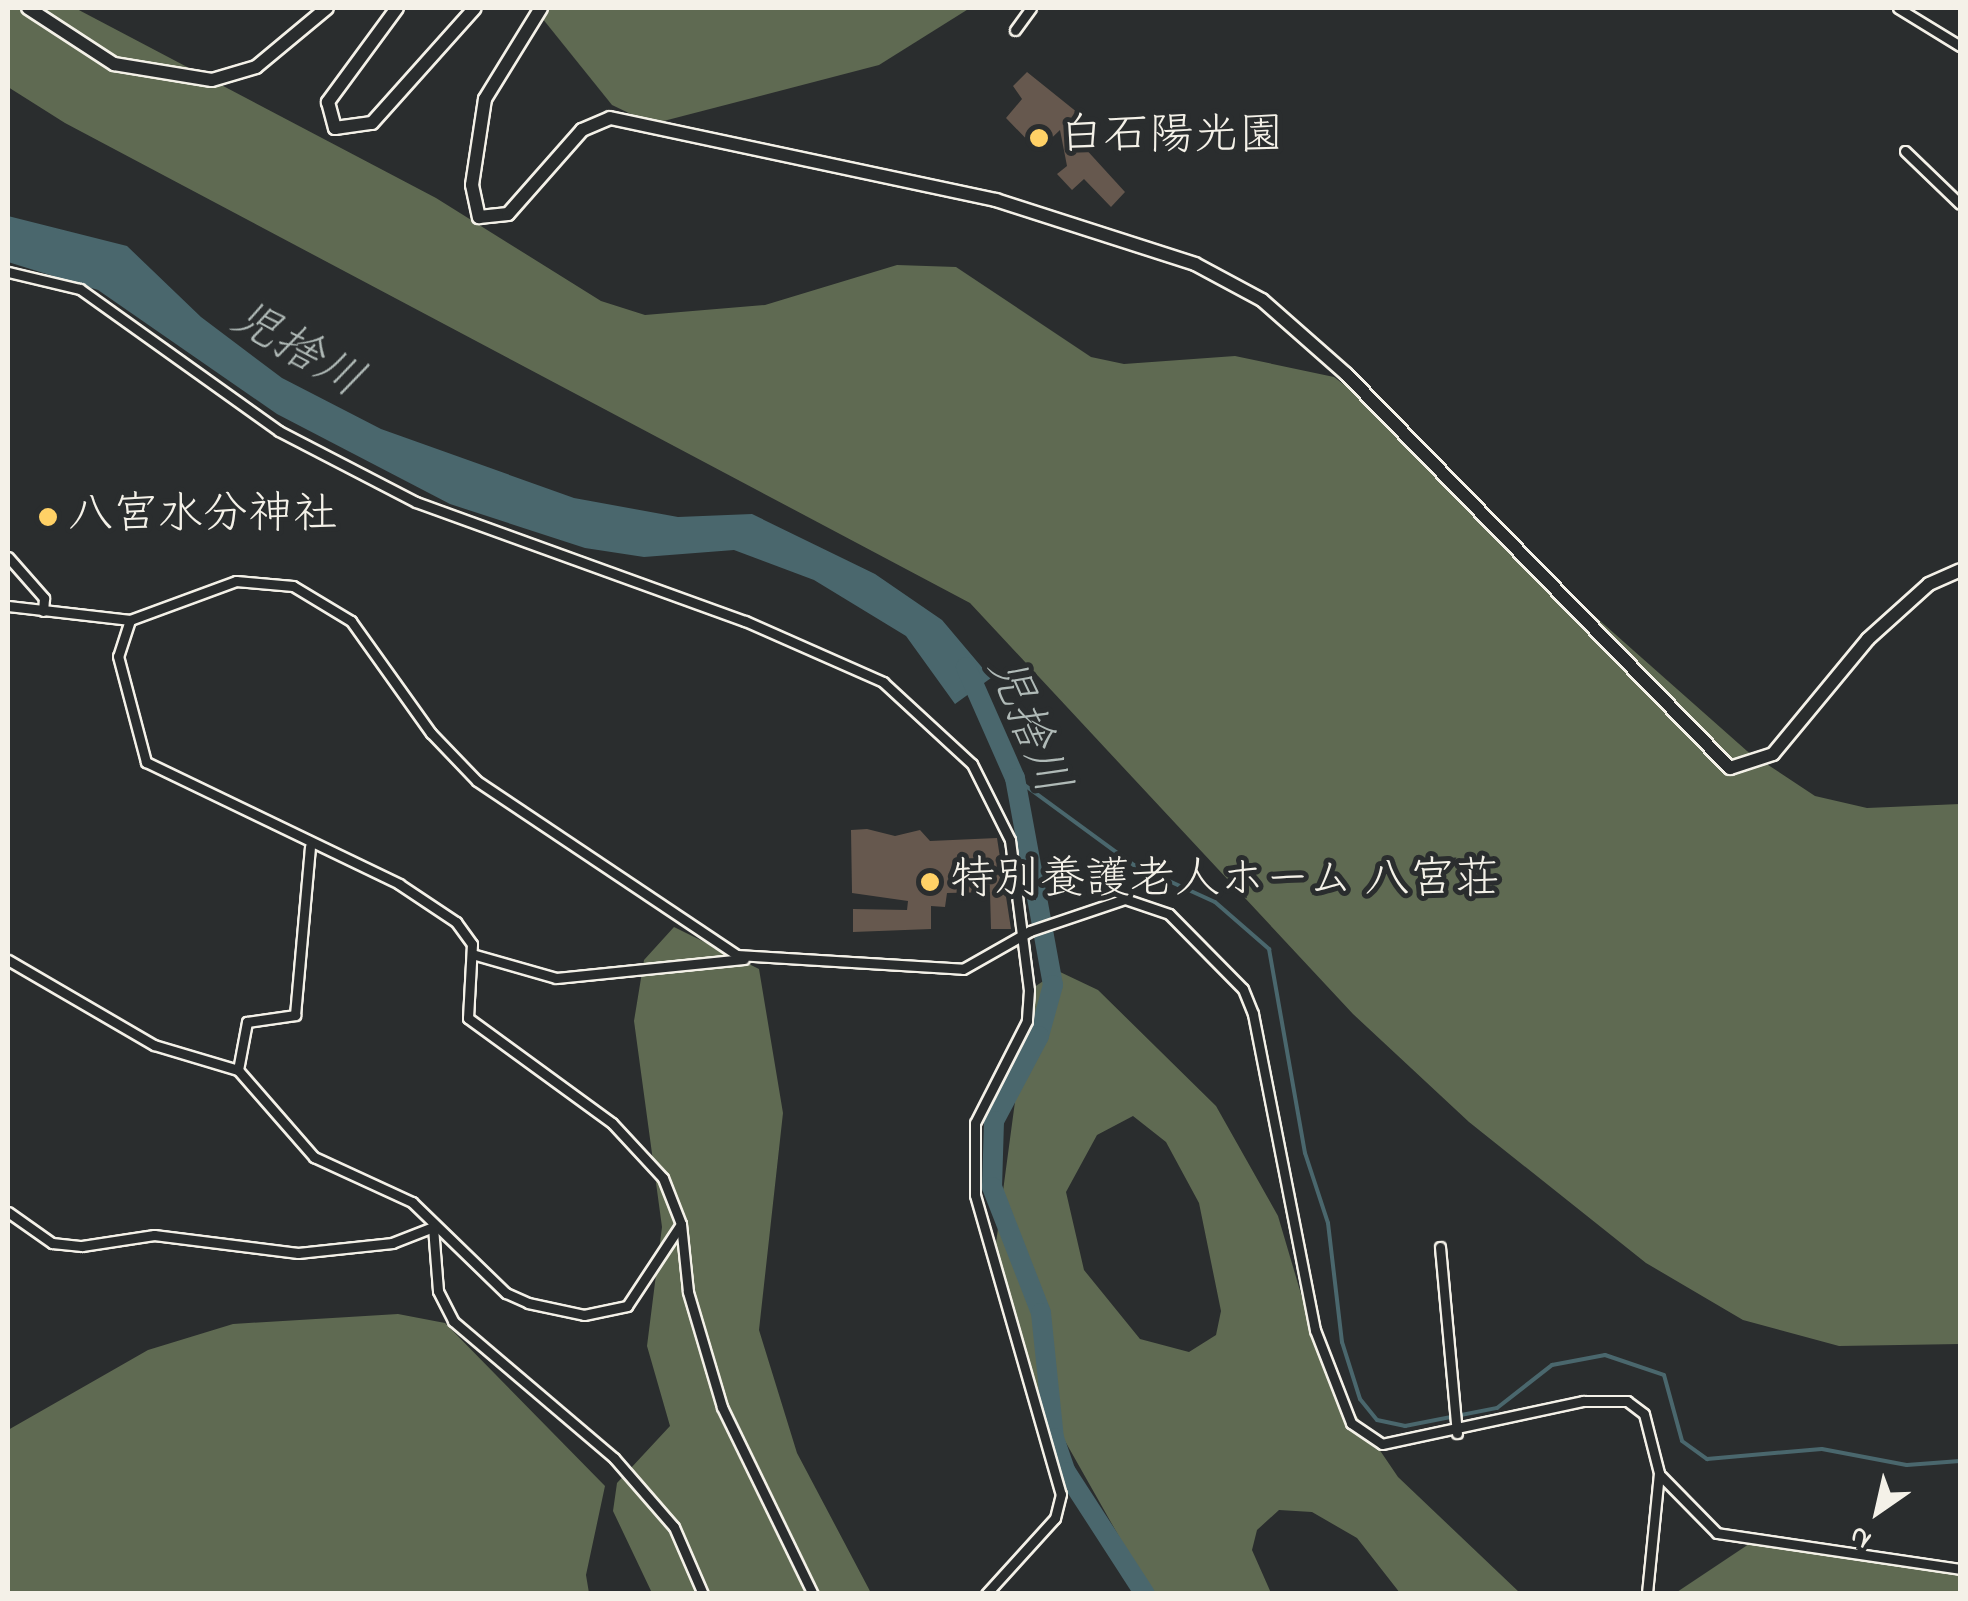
<!DOCTYPE html>
<html>
<head>
<meta charset="utf-8">
<style>
  body { margin:0 }
  #map { position:relative; width:1968px; height:1601px; overflow:hidden; background:#2a2d2e; font-family:"Indie Flower","Klee One",sans-serif }
  div>[style] { position:absolute }
  .green>* { inset:0; background:#5f6a52 }
  .water>* { inset:0; background:#4a676d }
  .stream>* { height:4px; margin:-2px; padding:0 2px; transform-origin:2px; border-radius:2px; background:#4a676d }
  .river>* { height:20px; margin:-10px; padding:0 10px; transform-origin:10px; border-radius:10px; background:#4a676d }
  .building>* { inset:0; background:#66584e }
  .roads { filter:drop-shadow(2px 0 #f4f1e8) drop-shadow(-2px 0 #f4f1e8) drop-shadow(0 2px #f4f1e8) drop-shadow(0 -2px #f4f1e8) }
  .street>* { height:9px; margin:-4.5px; padding:0 4.5px; transform-origin:4.5px; border-radius:4.5px; background:#2a2d2e }
  .secondary>* { height:12px; margin:-6px; padding:0 6px; transform-origin:6px; border-radius:6px; background:#2a2d2e }
  .dots>* { width:28px; height:28px; translate:-50% -50%; box-sizing:border-box; border:5px solid #2a2d2e; border-radius:50% }
  span { translate:-50% -50%; white-space:nowrap; text-align:center; line-height:1.15; -webkit-text-stroke:10px #2a2d2e; paint-order:stroke }
  .poi-label { font-size:45px; color:#f4f1e8 }
  .left { translate:0 -50%; text-align:left }
  .water-label { font-size:48px; color:#b0bab7; font-style:italic }
  .frame { position:absolute; inset:0; border:10px solid #f4f1e8; pointer-events:none }
  .north { position:absolute; left:1828px; top:1461px; width:100px; height:100px; -webkit-text-stroke:8px #2a2d2e; paint-order:stroke; rotate:214deg; font-size:28px; font-weight:700; line-height:40px; text-align:center; color:#f4f1e8 }
  .north::after { content:''; display:block; margin:auto; width:35px; height:45px; background:#f4f1e8; clip-path:polygon(50% 0,100% 100%,50% 72%,0 100%) }
</style>
</head>
<body>
<div id="map">
  <div class="green">
    <div style="clip-path:polygon(8px 8px,75px 8px,436px 198px,601px 301px,645px 315px,765px 305px,897px 265px,956px 267px,1091px 357px,1124px 364px,1235px 356px,1334px 377px,1414px 438px,1468px 504px,1747px 751px,1815px 796px,1867px 808px,1960px 804px,1960px 1344px,1839px 1346px,1743px 1320px,1646px 1263px,1469px 1122px,1353px 1014px,970px 603px,65px 123px,8px 87px)"></div>
    <div style="clip-path:polygon(534px 8px,970px 8px,879px 65px,652px 124px,612px 105px)"></div>
    <div style="clip-path:polygon(674px 927px,759px 969px,783px 1113px,759px 1330px,797px 1453px,871px 1593px,652px 1593px,613px 1511px,617px 1483px,670px 1426px,647px 1346px,662px 1227px,634px 1021px,644px 960px)"></div>
    <div style="clip-path:polygon(evenodd,1058px 971px,1098px 990px,1216px 1106px,1278px 1216px,1322px 1365px,1398px 1477px,1520px 1593px,1400px 1593px,1357px 1538px,1312px 1512px,1279px 1510px,1257px 1530px,1252px 1550px,1271px 1593px,1151px 1593px,1018px 1358px,992px 1273px,1030px 990px,1058px 971px,1133px 1116px,1166px 1142px,1199px 1203px,1221px 1311px,1216px 1335px,1189px 1352px,1140px 1339px,1084px 1270px,1066px 1192px,1097px 1135px,1133px 1116px)"></div>
    <div style="clip-path:polygon(398px 1314px,445px 1323px,605px 1486px,586px 1575px,589px 1593px,8px 1593px,8px 1430px,148px 1350px,233px 1324px)"></div>
    <div style="clip-path:polygon(1758px 1538px,1960px 1569px,1960px 1593px,1674px 1594px)"></div>
  </div>
  <div class="water">
    <div style="clip-path:polygon(8px 216px,127px 246px,201px 317px,282px 378px,381px 429px,574px 498px,678px 517px,752px 514px,875px 574px,942px 620px,991px 678px,955px 704px,906px 636px,814px 580px,734px 550px,644px 557px,585px 548px,450px 504px,277px 414px,98px 290px,8px 262px)"></div>
  </div>
  <div class="stream">
    <div style="left:1015px;top:778px;width:147px;rotate:36.2deg"></div>
    <div style="left:1134px;top:865px;width:89px;rotate:24.6deg"></div>
    <div style="left:1215px;top:902px;width:72px;rotate:41deg"></div>
    <div style="left:1269px;top:949px;width:207px;rotate:80deg"></div>
    <div style="left:1305px;top:1153px;width:74px;rotate:71.8deg"></div>
    <div style="left:1328px;top:1223px;width:120px;rotate:83.3deg"></div>
    <div style="left:1342px;top:1342px;width:60px;rotate:72.5deg"></div>
    <div style="left:1360px;top:1399px;width:27px;rotate:51deg"></div>
    <div style="left:1377px;top:1420px;width:29px;rotate:12deg"></div>
    <div style="left:1405px;top:1426px;width:94px;rotate:-11.1deg"></div>
    <div style="left:1497px;top:1408px;width:70px;rotate:-38deg"></div>
    <div style="left:1552px;top:1365px;width:54px;rotate:-10.7deg"></div>
    <div style="left:1605px;top:1355px;width:62px;rotate:18.7deg"></div>
    <div style="left:1664px;top:1375px;width:68px;rotate:74.7deg"></div>
    <div style="left:1682px;top:1441px;width:31px;rotate:36deg"></div>
    <div style="left:1707px;top:1459px;width:115px;rotate:-5deg"></div>
    <div style="left:1822px;top:1449px;width:86px;rotate:10.7deg"></div>
    <div style="left:1907px;top:1465px;width:53px;rotate:-4.3deg"></div>
  </div>
  <div class="river">
    <div style="left:966px;top:667px;width:121px;rotate:66.2deg"></div>
    <div style="left:1015px;top:778px;width:210px;rotate:79.6deg"></div>
    <div style="left:1053px;top:985px;width:53px;rotate:105.4deg"></div>
    <div style="left:1039px;top:1036px;width:96px;rotate:117.9deg"></div>
    <div style="left:994px;top:1121px;width:66px;rotate:91.7deg"></div>
    <div style="left:992px;top:1187px;width:135px;rotate:68.7deg"></div>
    <div style="left:1041px;top:1313px;width:126px;rotate:84.1deg"></div>
    <div style="left:1054px;top:1438px;width:36px;rotate:71deg"></div>
    <div style="left:1066px;top:1472px;width:145px;rotate:57.1deg"></div>
  </div>
  <div class="building">
    <div style="clip-path:polygon(1027px 72px,1083px 117px,1083px 146px,1125px 192px,1111px 207px,1084px 179px,1072px 190px,1057px 174px,1067px 166px,1060px 130px,1038px 151px,1006px 118px,1022px 99px,1013px 86px)"></div>
    <div style="clip-path:polygon(867px 829px,895px 836px,920px 830px,930px 841px,997px 838px,1011px 929px,991px 929px,990px 892px,947px 893px,945px 907px,931px 906px,931px 929px,853px 932px,853px 909px,907px 910px,908px 901px,852px 893px,851px 830px)"></div>
  </div>
  <div class="roads">
    <div class="street">
      <div style="left:1898px;top:8px;width:73px;rotate:31.5deg"></div>
      <div style="left:1015px;top:30px;width:27px;rotate:-54deg"></div>
      <div style="left:1905px;top:151px;width:76px;rotate:43.9deg"></div>
      <div style="left:8px;top:272px;width:74px;rotate:13.3deg"></div>
      <div style="left:80px;top:289px;width:244px;rotate:35.5deg"></div>
      <div style="left:279px;top:431px;width:154px;rotate:27.4deg"></div>
      <div style="left:416px;top:502px;width:350px;rotate:19.9deg"></div>
      <div style="left:745px;top:621px;width:151px;rotate:23.8deg"></div>
      <div style="left:883px;top:682px;width:121px;rotate:42.7deg"></div>
      <div style="left:972px;top:764px;width:85px;rotate:63.4deg"></div>
      <div style="left:1010px;top:840px;width:151px;rotate:82.8deg"></div>
      <div style="left:1029px;top:990px;width:31px;rotate:94deg"></div>
      <div style="left:1027px;top:1021px;width:114px;rotate:117deg"></div>
      <div style="left:975px;top:1123px;width:72px;rotate:90deg"></div>
      <div style="left:975px;top:1195px;width:311px;rotate:74deg"></div>
      <div style="left:1061px;top:1494px;width:25px;rotate:104deg"></div>
      <div style="left:1055px;top:1518px;width:103px;rotate:132.2deg"></div>
      <div style="left:8px;top:557px;width:55px;rotate:48.7deg"></div>
      <div style="left:44px;top:598px;width:13px;rotate:94deg"></div>
      <div style="left:8px;top:606px;width:123px;rotate:6.5deg"></div>
      <div style="left:130px;top:620px;width:113px;rotate:-20.2deg"></div>
      <div style="left:236px;top:581px;width:57px;rotate:5deg"></div>
      <div style="left:293px;top:586px;width:68px;rotate:31.1deg"></div>
      <div style="left:351px;top:621px;width:138px;rotate:54.5deg"></div>
      <div style="left:431px;top:733px;width:66px;rotate:46.2deg"></div>
      <div style="left:477px;top:781px;width:313px;rotate:33.8deg"></div>
      <div style="left:737px;top:955px;width:226px;rotate:3.5deg"></div>
      <div style="left:963px;top:969px;width:77px;rotate:-29.6deg"></div>
      <div style="left:1030px;top:931px;width:100px;rotate:-18.6deg"></div>
      <div style="left:1125px;top:899px;width:46px;rotate:18.8deg"></div>
      <div style="left:1169px;top:914px;width:105px;rotate:45.4deg"></div>
      <div style="left:1243px;top:989px;width:27px;rotate:68deg"></div>
      <div style="left:1253px;top:1014px;width:322px;rotate:78.9deg"></div>
      <div style="left:1315px;top:1330px;width:100px;rotate:68.8deg"></div>
      <div style="left:1351px;top:1423px;width:37px;rotate:34deg"></div>
      <div style="left:1382px;top:1444px;width:206px;rotate:-12.1deg"></div>
      <div style="left:1583px;top:1401px;width:44px"></div>
      <div style="left:1627px;top:1401px;width:21px;rotate:37deg"></div>
      <div style="left:1644px;top:1414px;width:61px;rotate:75.7deg"></div>
      <div style="left:1659px;top:1473px;width:122px;rotate:95.7deg"></div>
      <div style="left:130px;top:620px;width:38px;rotate:108deg"></div>
      <div style="left:118px;top:656px;width:110px;rotate:75.2deg"></div>
      <div style="left:146px;top:762px;width:281px;rotate:25.7deg"></div>
      <div style="left:399px;top:884px;width:69px;rotate:33.7deg"></div>
      <div style="left:456px;top:922px;width:27px;rotate:54deg"></div>
      <div style="left:472px;top:944px;width:74px;rotate:93.1deg"></div>
      <div style="left:468px;top:1018px;width:178px;rotate:36.1deg"></div>
      <div style="left:612px;top:1123px;width:75px;rotate:47.2deg"></div>
      <div style="left:663px;top:1178px;width:49px;rotate:68.6deg"></div>
      <div style="left:681px;top:1224px;width:68px;rotate:84.1deg"></div>
      <div style="left:688px;top:1292px;width:120px;rotate:73.5deg"></div>
      <div style="left:722px;top:1407px;width:208px;rotate:64.1deg"></div>
      <div style="left:472px;top:954px;width:87px;rotate:15.9deg"></div>
      <div style="left:556px;top:978px;width:189px;rotate:-5.8deg"></div>
      <div style="left:8px;top:960px;width:169px;rotate:30.2deg"></div>
      <div style="left:154px;top:1045px;width:88px;rotate:16.6deg"></div>
      <div style="left:238px;top:1070px;width:116px;rotate:48.9deg"></div>
      <div style="left:314px;top:1157px;width:108px;rotate:24.7deg"></div>
      <div style="left:412px;top:1202px;width:131px;rotate:44.1deg"></div>
      <div style="left:506px;top:1293px;width:24px;rotate:24deg"></div>
      <div style="left:528px;top:1303px;width:57px;rotate:12.1deg"></div>
      <div style="left:584px;top:1315px;width:44px;rotate:-11.8deg"></div>
      <div style="left:627px;top:1306px;width:98px;rotate:-56.6deg"></div>
      <div style="left:238px;top:1070px;width:49px;rotate:-79.4deg"></div>
      <div style="left:247px;top:1022px;width:49px;rotate:-8.3deg"></div>
      <div style="left:295px;top:1015px;width:169px;rotate:-84.9deg"></div>
      <div style="left:8px;top:1212px;width:54px;rotate:35.2deg"></div>
      <div style="left:52px;top:1243px;width:30px;rotate:6deg"></div>
      <div style="left:82px;top:1246px;width:73px;rotate:-8.7deg"></div>
      <div style="left:154px;top:1235px;width:145px;rotate:7.1deg"></div>
      <div style="left:298px;top:1253px;width:95px;rotate:-6.1deg"></div>
      <div style="left:392px;top:1243px;width:44px;rotate:-21.3deg"></div>
      <div style="left:433px;top:1227px;width:64px;rotate:85.5deg"></div>
      <div style="left:438px;top:1291px;width:34px;rotate:63deg"></div>
      <div style="left:453px;top:1321px;width:211px;rotate:40.4deg"></div>
      <div style="left:614px;top:1458px;width:91px;rotate:49deg"></div>
      <div style="left:674px;top:1527px;width:73px;rotate:66.6deg"></div>
      <div style="left:1440px;top:1247px;width:187px;rotate:84.8deg"></div>
      <div style="left:1661px;top:1476px;width:80px;rotate:45.5deg"></div>
      <div style="left:1717px;top:1533px;width:246px;rotate:8.4deg"></div>
    </div>
    <div class="secondary">
      <div style="left:28px;top:8px;width:103px;rotate:33.1deg"></div>
      <div style="left:114px;top:64px;width:99px;rotate:9.3deg"></div>
      <div style="left:212px;top:80px;width:46px;rotate:-16.5deg"></div>
      <div style="left:256px;top:67px;width:92px;rotate:-39.7deg"></div>
      <div style="left:397px;top:8px;width:117px;rotate:126.3deg"></div>
      <div style="left:328px;top:102px;width:27px;rotate:75deg"></div>
      <div style="left:335px;top:128px;width:37px;rotate:-8deg"></div>
      <div style="left:372px;top:123px;width:154px;rotate:-48.2deg"></div>
      <div style="left:541px;top:8px;width:107px;rotate:121.6deg"></div>
      <div style="left:485px;top:99px;width:87px;rotate:98.6deg"></div>
      <div style="left:472px;top:185px;width:33px;rotate:78deg"></div>
      <div style="left:479px;top:217px;width:29px;rotate:-6deg"></div>
      <div style="left:508px;top:214px;width:112px;rotate:-48.6deg"></div>
      <div style="left:582px;top:130px;width:30px;rotate:-23deg"></div>
      <div style="left:610px;top:118px;width:395px;rotate:12deg"></div>
      <div style="left:996px;top:200px;width:209px;rotate:17.8deg"></div>
      <div style="left:1195px;top:264px;width:76px;rotate:28.2deg"></div>
      <div style="left:1262px;top:300px;width:112px;rotate:41.4deg"></div>
      <div style="left:1346px;top:374px;width:550px;rotate:45.74deg"></div>
      <div style="left:1730px;top:768px;width:45px;rotate:-18deg"></div>
      <div style="left:1773px;top:754px;width:149px;rotate:-50.4deg"></div>
      <div style="left:1868px;top:639px;width:82px;rotate:-42deg"></div>
      <div style="left:1929px;top:584px;width:34px;rotate:-24deg"></div>
    </div>
  </div>
  <div class="dots">
    <div style="left:1039px;top:138px;background:#ffd166"></div>
    <div style="left:48px;top:517px;background:#ffd166"></div>
    <div style="left:930px;top:882px;background:#ffd166"></div>
  </div>
  <div class="poi-label">
    <span class="left" style="left:1059px;top:138px">白石陽光園</span>
    <span class="left" style="left:68px;top:517px">八宮水分神社</span>
    <span class="left" style="left:950px;top:882px">特別養護老人ホーム 八宮荘</span>
  </div>
  <div class="water-label">
    <span style="left:296px;top:351px;rotate:30deg">児捨川</span>
    <span style="left:1026px;top:726px;rotate:68deg">児捨川</span>
  </div>
  <div class="frame"></div>
  <div class="north">N</div>
</div>
</body>
</html>
